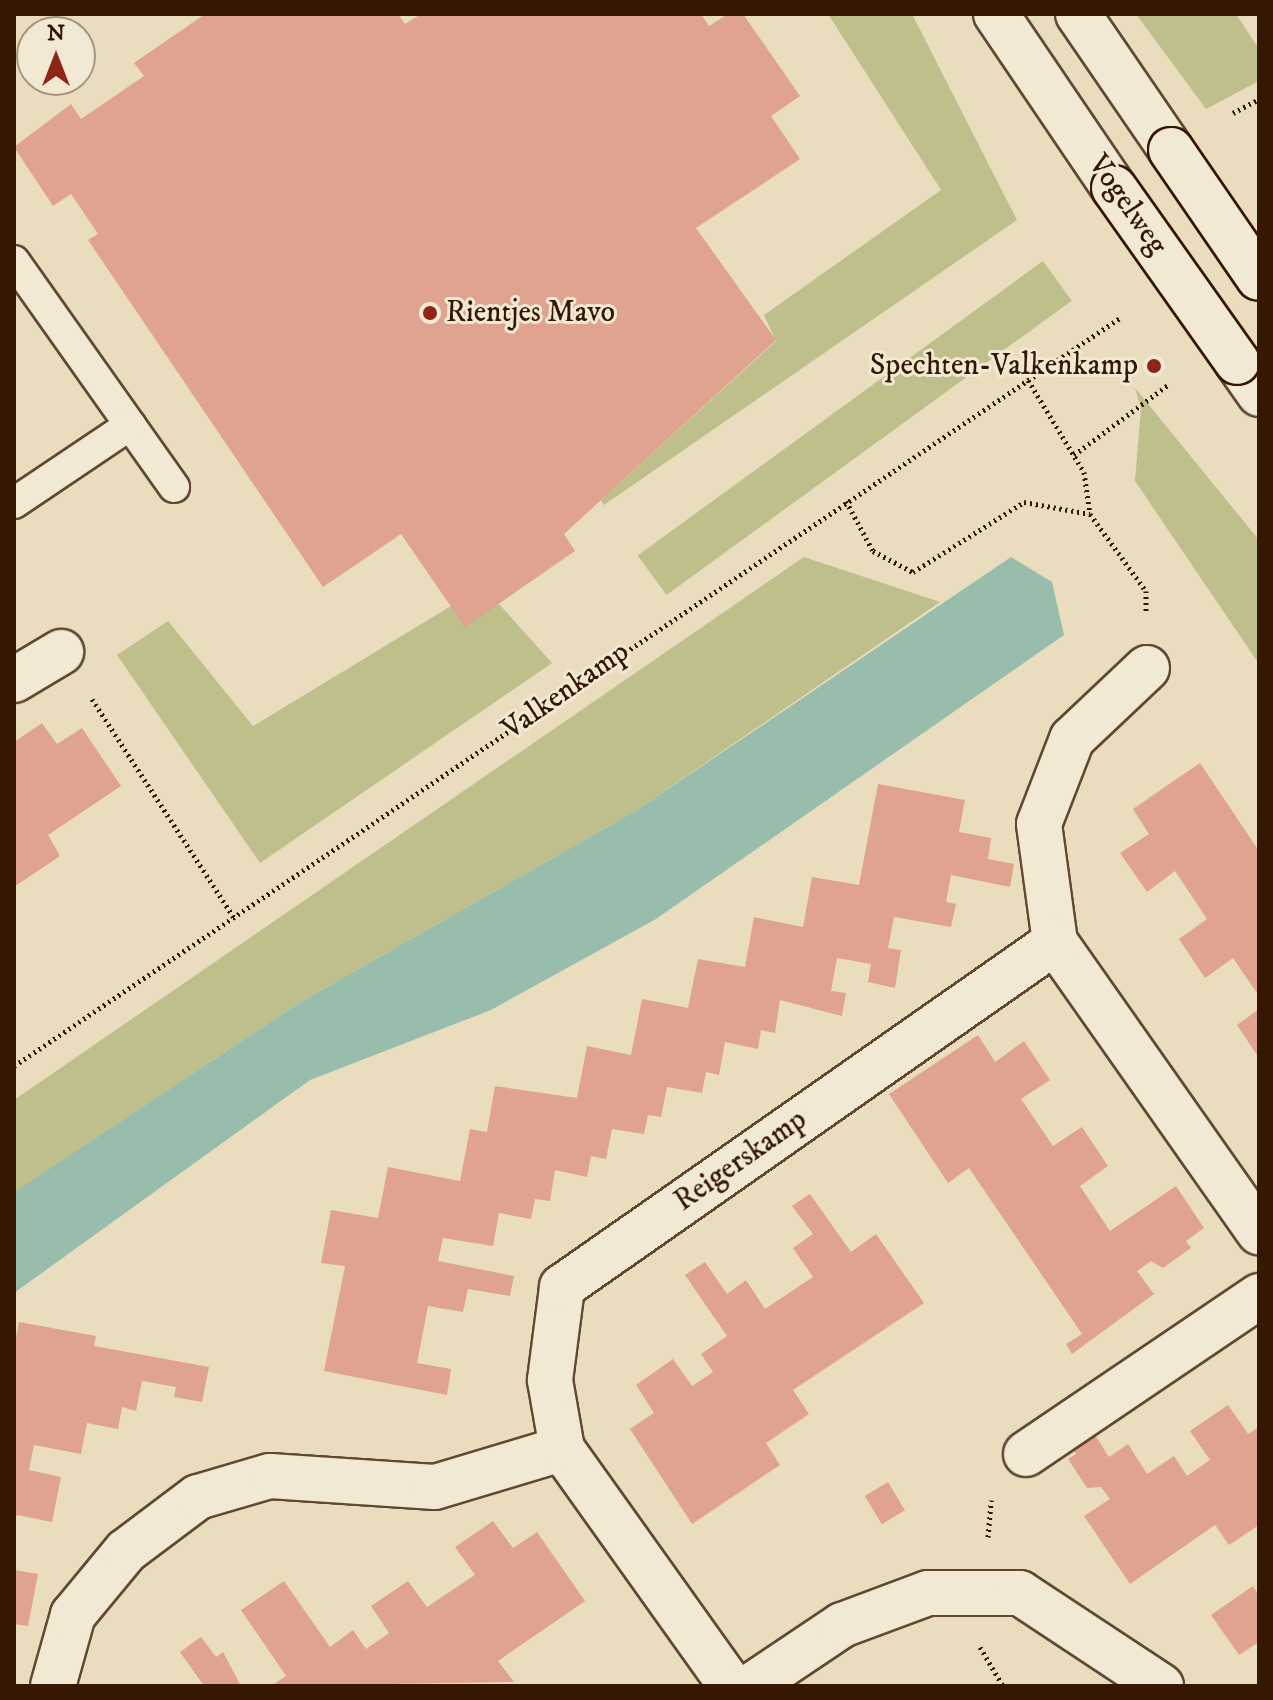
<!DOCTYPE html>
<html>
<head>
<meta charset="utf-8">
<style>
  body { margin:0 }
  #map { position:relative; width:1273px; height:1700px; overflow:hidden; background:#eaddbd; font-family:"IM FELL DW Pica",serif }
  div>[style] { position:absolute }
  .green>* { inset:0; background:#bfbf8c; transform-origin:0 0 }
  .water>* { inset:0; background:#98bdac }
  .building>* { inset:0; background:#dfa38f; transform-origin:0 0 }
  .path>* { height:5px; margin-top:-2.5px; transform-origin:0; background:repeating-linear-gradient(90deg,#351702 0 2px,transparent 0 6px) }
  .roads { filter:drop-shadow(2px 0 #624831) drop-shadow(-2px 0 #624831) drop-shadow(0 2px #624831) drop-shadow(0 -2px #624831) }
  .lane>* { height:30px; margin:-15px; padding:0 15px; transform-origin:15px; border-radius:15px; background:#f1e9d4 }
  .street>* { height:44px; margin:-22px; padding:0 22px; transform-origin:22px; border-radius:22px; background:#f1e9d4 }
  .secondary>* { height:44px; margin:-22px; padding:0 22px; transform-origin:22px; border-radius:22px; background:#f1e9d4 }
  .bridges { filter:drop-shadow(2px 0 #351702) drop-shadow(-2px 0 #351702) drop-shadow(0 2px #351702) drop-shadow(0 -2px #351702) }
  .secondary-bridge>* { height:44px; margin:-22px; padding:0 22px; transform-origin:22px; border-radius:22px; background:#f1e9d4 }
  .dots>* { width:22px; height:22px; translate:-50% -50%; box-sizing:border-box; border:4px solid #f1e9d4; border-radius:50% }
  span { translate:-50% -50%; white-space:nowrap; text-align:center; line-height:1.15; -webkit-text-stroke:6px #f1e9d4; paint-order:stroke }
  .street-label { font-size:30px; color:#351702 }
  .poi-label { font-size:30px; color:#351702 }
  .left { translate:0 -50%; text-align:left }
  .right { translate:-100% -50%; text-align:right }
  .frame { position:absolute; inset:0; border:16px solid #351702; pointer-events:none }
  .north { position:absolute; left:16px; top:16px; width:80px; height:80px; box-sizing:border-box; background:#f1e9d4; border:2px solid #a69580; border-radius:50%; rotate:0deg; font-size:22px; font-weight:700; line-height:32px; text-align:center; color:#351702 }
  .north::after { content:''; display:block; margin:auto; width:28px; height:36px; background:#8f2418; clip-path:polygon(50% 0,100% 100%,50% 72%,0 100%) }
</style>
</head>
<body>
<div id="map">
  <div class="green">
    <div style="clip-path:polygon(828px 14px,912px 14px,1017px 220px,604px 505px,601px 500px,776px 341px,764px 315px,941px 190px)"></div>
    <div style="clip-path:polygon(1136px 14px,1236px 14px,1259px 49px,1259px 81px,1206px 109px)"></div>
    <div style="left:1043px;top:261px;width:49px;height:501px;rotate:54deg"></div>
    <div style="clip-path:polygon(1135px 388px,1259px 540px,1259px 664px,1135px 481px,1141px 408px)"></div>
    <div style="clip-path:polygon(804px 557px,940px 602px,637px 810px,299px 1003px,14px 1192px,14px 1100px)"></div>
    <div style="clip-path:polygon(498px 603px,552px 663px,260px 863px,117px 655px,168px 621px,253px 726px,451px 606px)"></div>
  </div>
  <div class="water">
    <div style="clip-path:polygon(1011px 557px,1052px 582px,1064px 635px,656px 919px,491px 1010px,310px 1080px,14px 1293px,14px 1192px,299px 1003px,637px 810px)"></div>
  </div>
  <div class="building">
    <div style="clip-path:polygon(205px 14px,398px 14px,405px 24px,421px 14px,701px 14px,709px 26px,728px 14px,743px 14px,800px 96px,771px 116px,800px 159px,696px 228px,776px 340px,564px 534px,575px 551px,465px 627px,401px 534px,323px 587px,88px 240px,98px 234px,71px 194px,53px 206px,14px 147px,71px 104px,81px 119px,144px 76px,134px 63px)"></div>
    <div style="clip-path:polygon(42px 723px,57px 744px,82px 728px,121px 786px,48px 835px,60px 856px,14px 887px,14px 742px)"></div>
    <div style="clip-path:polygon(1200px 763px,1259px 851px,1259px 996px,1233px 958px,1205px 978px,1179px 939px,1207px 919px,1175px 871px,1147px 892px,1120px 853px,1149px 834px,1133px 809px)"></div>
    <div style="clip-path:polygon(878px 784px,965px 800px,959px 832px,991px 838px,988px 859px,1014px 864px,1010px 887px,951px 875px,946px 902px,956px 904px,951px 927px,894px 917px,888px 948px,901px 950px,895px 988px,868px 982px,871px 964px,837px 958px,831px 991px,846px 993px,842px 1016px,780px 1000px,775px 1033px,761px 1030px,758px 1049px,725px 1042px,719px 1075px,706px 1072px,702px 1093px,667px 1087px,661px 1117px,648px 1115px,644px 1134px,612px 1129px,606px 1159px,591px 1156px,587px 1177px,555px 1170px,550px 1201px,535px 1199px,531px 1219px,499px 1213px,493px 1246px,443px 1238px,438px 1261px,514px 1276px,510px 1296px,468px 1289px,463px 1312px,428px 1306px,417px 1363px,451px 1369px,447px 1395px,324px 1371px,345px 1266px,321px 1263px,331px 1210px,378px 1218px,388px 1167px,460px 1181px,470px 1129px,487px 1132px,495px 1086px,577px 1098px,587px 1046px,631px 1055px,642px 999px,688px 1008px,698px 959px,745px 967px,754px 917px,803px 927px,812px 877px,859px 885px)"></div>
    <div style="clip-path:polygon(1259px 1009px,1259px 1058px,1237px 1025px)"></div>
    <div style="clip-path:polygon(978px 1035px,995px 1062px,1024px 1041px,1050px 1080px,1021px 1099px,1053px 1146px,1082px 1127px,1108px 1166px,1080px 1186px,1110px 1231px,1176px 1186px,1204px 1228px,1186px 1241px,1191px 1248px,1163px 1268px,1151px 1261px,1137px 1271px,1154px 1294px,1072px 1354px,1066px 1344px,1082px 1334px,969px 1168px,948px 1183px,889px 1094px)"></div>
    <div style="clip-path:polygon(810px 1194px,851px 1252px,876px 1234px,924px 1303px,793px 1390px,809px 1414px,766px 1443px,780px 1465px,692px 1524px,630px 1429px,654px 1413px,636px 1385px,673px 1359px,692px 1386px,713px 1372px,701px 1354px,727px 1336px,685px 1275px,705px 1262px,727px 1294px,746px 1280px,765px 1309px,813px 1277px,793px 1248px,813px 1234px,792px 1206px)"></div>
    <div style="clip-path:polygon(19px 1322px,96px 1336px,94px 1346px,209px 1367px,202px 1402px,174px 1397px,176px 1387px,142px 1381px,136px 1411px,122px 1407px,118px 1429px,87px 1423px,81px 1454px,34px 1445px,29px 1470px,61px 1477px,52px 1522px,17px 1515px,14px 1521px,14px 1347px)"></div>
    <div style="clip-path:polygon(1228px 1405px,1248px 1434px,1259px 1427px,1259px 1525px,1229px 1545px,1215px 1525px,1130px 1584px,1084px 1516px,1110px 1499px,1101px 1487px,1087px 1488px,1068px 1459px,1076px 1454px,1063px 1434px,1085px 1419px,1109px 1457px,1128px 1444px,1147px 1474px,1174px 1456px,1187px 1476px,1210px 1460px,1190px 1431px)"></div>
    <div style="left:888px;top:1482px;width:33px;height:27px;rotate:59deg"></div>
    <div style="clip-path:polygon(493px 1521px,513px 1548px,537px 1532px,585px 1601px,498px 1661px,514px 1682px,271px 1686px,286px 1676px,241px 1610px,284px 1581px,330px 1647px,353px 1630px,366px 1649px,389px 1633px,371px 1606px,408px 1581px,427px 1607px,475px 1575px,455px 1547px)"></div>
    <div style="clip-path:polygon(14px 1570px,38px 1574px,28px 1626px,14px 1624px)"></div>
    <div style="clip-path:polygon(1253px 1586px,1259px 1595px,1259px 1642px,1239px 1655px,1211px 1615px)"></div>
    <div style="clip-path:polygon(201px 1637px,216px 1657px,223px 1652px,241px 1686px,204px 1686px,180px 1652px)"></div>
  </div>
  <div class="path">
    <div style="left:1233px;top:113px;width:30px;rotate:-28deg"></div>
    <div style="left:1028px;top:380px;width:108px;rotate:58.7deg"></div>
    <div style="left:1084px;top:472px;width:42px;rotate:81.9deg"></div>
    <div style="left:1074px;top:455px;width:117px;rotate:-36.7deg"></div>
    <div style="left:846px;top:501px;width:57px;rotate:61.6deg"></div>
    <div style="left:873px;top:551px;width:45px;rotate:27.7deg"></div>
    <div style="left:913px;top:572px;width:131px;rotate:-32.2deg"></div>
    <div style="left:1024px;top:502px;width:67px;rotate:10.3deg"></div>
    <div style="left:1090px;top:514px;width:95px;rotate:54deg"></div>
    <div style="left:1146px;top:591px;width:23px;rotate:90deg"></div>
    <div style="left:92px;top:699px;width:262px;rotate:57deg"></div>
    <div style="left:14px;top:1066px;width:1335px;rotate:-34.07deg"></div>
    <div style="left:988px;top:1537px;width:37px;rotate:-85deg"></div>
    <div style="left:980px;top:1647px;width:45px;rotate:59.5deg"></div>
  </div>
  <div class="roads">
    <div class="lane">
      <div style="left:14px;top:261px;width:277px;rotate:54.7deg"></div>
      <div style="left:14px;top:503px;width:140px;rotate:-33.9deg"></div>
    </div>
    <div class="street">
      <div style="left:1147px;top:668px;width:103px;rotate:136.6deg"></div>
      <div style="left:1072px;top:739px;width:91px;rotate:111.2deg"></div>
      <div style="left:1039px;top:824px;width:119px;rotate:82.3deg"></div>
      <div style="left:1055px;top:942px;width:355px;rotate:54.9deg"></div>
      <div style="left:14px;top:680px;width:55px;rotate:-30.8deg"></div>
      <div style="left:1026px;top:1454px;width:282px;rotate:-34.1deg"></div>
      <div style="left:53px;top:1686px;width:74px;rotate:-74.3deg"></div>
      <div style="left:73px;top:1615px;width:83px;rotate:-50.4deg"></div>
      <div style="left:126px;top:1551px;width:90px;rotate:-36.9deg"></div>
      <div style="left:198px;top:1497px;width:75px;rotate:-16.3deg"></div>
      <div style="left:270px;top:1476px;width:165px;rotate:3.8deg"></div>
      <div style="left:435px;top:1487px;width:133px;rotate:-16.7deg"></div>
      <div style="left:731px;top:1686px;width:291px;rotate:-125.5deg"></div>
      <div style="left:562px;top:1449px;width:70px;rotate:-99.9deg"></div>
      <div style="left:550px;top:1380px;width:94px;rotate:-82.6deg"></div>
      <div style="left:562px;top:1287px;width:602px;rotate:-34.98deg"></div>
      <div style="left:751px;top:1686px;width:110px;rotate:-33.8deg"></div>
      <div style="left:842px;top:1625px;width:92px;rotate:-20.4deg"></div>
      <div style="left:928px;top:1593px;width:92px"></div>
      <div style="left:1020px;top:1593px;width:169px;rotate:33.4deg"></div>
    </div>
    <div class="secondary">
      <div style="left:996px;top:14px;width:210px;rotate:55.9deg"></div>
      <div style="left:1078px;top:14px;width:165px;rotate:55.6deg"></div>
      <div style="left:1237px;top:362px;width:39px;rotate:55deg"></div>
    </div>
  </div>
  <div class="bridges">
    <div class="secondary-bridge">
      <div style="left:1171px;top:150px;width:155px;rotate:55.5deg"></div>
      <div style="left:1114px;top:188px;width:213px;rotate:54.7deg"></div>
    </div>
  </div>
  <div class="dots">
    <div style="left:430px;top:313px;background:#8f2418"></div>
    <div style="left:1154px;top:366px;background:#8f2418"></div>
  </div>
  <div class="street-label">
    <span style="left:1127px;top:205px;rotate:55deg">Vogelweg</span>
    <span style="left:566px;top:691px;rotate:-35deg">Valkenkamp</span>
    <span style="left:741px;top:1161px;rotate:-35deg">Reigerskamp</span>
  </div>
  <div class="poi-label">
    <span class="left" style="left:446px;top:313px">Rientjes Mavo</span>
    <span class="right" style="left:1138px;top:366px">Spechten-Valkenkamp</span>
  </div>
  <div class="frame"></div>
  <div class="north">N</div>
</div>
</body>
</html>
